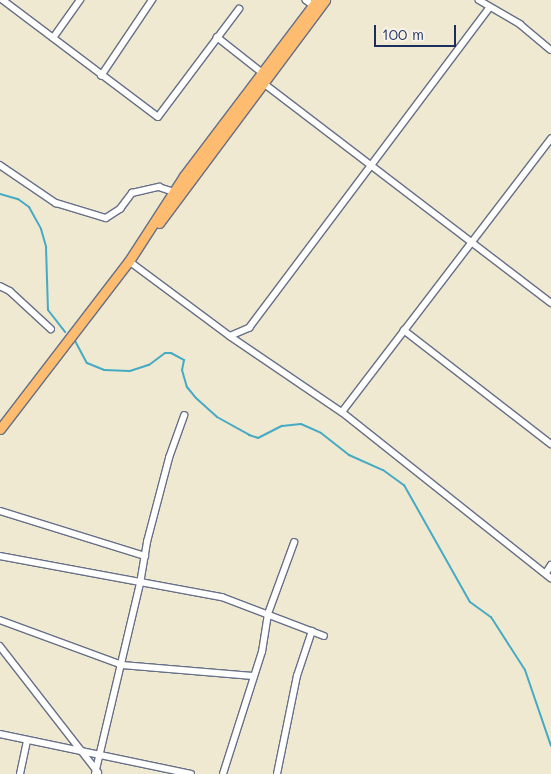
<!DOCTYPE html>
<html>
<head>
<meta charset="utf-8">
<style>
  body { margin:0 }
  #map { position:relative; width:551px; height:774px; overflow:hidden; background:#f0e9d2; font-family:Mali,sans-serif }
  div>[style] { position:absolute }
  .stream>* { height:2px; margin:-1px; padding:0 1px; transform-origin:1px; border-radius:1px; background:#45aac4 }
  .roads { filter:drop-shadow(1px 0 #667087) drop-shadow(-1px 0 #667087) drop-shadow(0 1px #667087) drop-shadow(0 -1px #667087) }
  .street>* { height:5.5px; margin:-2.75px; padding:0 2.75px; transform-origin:2.75px; border-radius:2.75px; background:#fff }
  .primary>* { height:9px; margin:-4.5px; padding:0 4.5px; transform-origin:4.5px; border-radius:4.5px; background:#febc70 }
  span { translate:-50% -50%; white-space:nowrap; text-align:center; line-height:1.15; -webkit-text-stroke:5px #f7f3e8; paint-order:stroke }
  .scale { position:absolute; left:374px; top:25px; width:82px; height:22px; box-sizing:border-box; border:2px solid #1b2f5e; border-top:0; padding-left:6px; font-size:15px; line-height:18px; white-space:nowrap; color:#1b2f5e; -webkit-text-stroke:4px #f7f3e8; paint-order:stroke }
</style>
</head>
<body>
<div id="map">
  <div class="stream">
    <div style="left:0;top:194px;width:19px;rotate:16deg"></div>
    <div style="left:18px;top:199px;width:14px;rotate:36deg"></div>
    <div style="left:29px;top:207px;width:25px;rotate:61deg"></div>
    <div style="left:41px;top:229px;width:19px;rotate:74deg"></div>
    <div style="left:46px;top:247px;width:63px;rotate:88.2deg"></div>
    <div style="left:48px;top:310px;width:28px;rotate:52deg"></div>
    <div style="left:74px;top:339px;width:27px;rotate:62deg"></div>
    <div style="left:87px;top:363px;width:18px;rotate:22deg"></div>
    <div style="left:104px;top:370px;width:26px;rotate:2deg"></div>
    <div style="left:130px;top:371px;width:20px;rotate:-18deg"></div>
    <div style="left:149px;top:365px;width:20px;rotate:-37deg"></div>
    <div style="left:165px;top:353px;width:6px"></div>
    <div style="left:171px;top:353px;width:15px;rotate:28deg"></div>
    <div style="left:184px;top:360px;width:10px;rotate:101deg"></div>
    <div style="left:182px;top:370px;width:18px;rotate:74deg"></div>
    <div style="left:187px;top:387px;width:14px;rotate:51deg"></div>
    <div style="left:196px;top:398px;width:28px;rotate:42deg"></div>
    <div style="left:217px;top:417px;width:37px;rotate:29deg"></div>
    <div style="left:249px;top:435px;width:9px;rotate:18deg"></div>
    <div style="left:258px;top:438px;width:27px;rotate:-27deg"></div>
    <div style="left:282px;top:426px;width:19px;rotate:-6deg"></div>
    <div style="left:301px;top:424px;width:22px;rotate:24deg"></div>
    <div style="left:321px;top:433px;width:36px;rotate:38deg"></div>
    <div style="left:349px;top:455px;width:37px;rotate:24deg"></div>
    <div style="left:383px;top:470px;width:26px;rotate:36deg"></div>
    <div style="left:404px;top:485px;width:134px;rotate:60.6deg"></div>
    <div style="left:470px;top:602px;width:26px;rotate:36deg"></div>
    <div style="left:491px;top:617px;width:63px;rotate:57.3deg"></div>
    <div style="left:525px;top:670px;width:80px;rotate:71.1deg"></div>
  </div>
  <div class="roads">
    <div class="street">
      <div style="left:3px;top:0;width:194px;rotate:37deg"></div>
      <div style="left:158px;top:117px;width:135px;rotate:-53.1deg"></div>
      <div style="left:306px;top:0;width:9px;rotate:36deg"></div>
      <div style="left:479px;top:0;width:48px;rotate:30.3deg"></div>
      <div style="left:520px;top:24px;width:40px;rotate:40deg"></div>
      <div style="left:217px;top:37px;width:60px;rotate:38.2deg"></div>
      <div style="left:53px;top:38px;width:47px;rotate:-54.6deg"></div>
      <div style="left:101px;top:76px;width:92px;rotate:-56.1deg"></div>
      <div style="left:261px;top:81px;width:365px;rotate:37.4deg"></div>
      <div style="left:0;top:165px;width:68px;rotate:34.2deg"></div>
      <div style="left:56px;top:203px;width:52px;rotate:16.7deg"></div>
      <div style="left:106px;top:218px;width:17px;rotate:-33deg"></div>
      <div style="left:120px;top:209px;width:20px;rotate:-53deg"></div>
      <div style="left:132px;top:193px;width:28px;rotate:-13deg"></div>
      <div style="left:159px;top:187px;width:16px;rotate:18deg"></div>
      <div style="left:129px;top:261px;width:126px;rotate:36.6deg"></div>
      <div style="left:230px;top:336px;width:21px;rotate:-23deg"></div>
      <div style="left:249px;top:328px;width:400px;rotate:-53.1deg"></div>
      <div style="left:0;top:286px;width:11px;rotate:27deg"></div>
      <div style="left:10px;top:291px;width:56px;rotate:42.8deg"></div>
      <div style="left:404px;top:330px;width:186px;rotate:37.8deg"></div>
      <div style="left:230px;top:336px;width:135px;rotate:34.2deg"></div>
      <div style="left:342px;top:412px;width:267px;rotate:38.5deg"></div>
      <div style="left:342px;top:412px;width:344px;rotate:-52.6deg"></div>
      <div style="left:0;top:511px;width:152px;rotate:17.2deg"></div>
      <div style="left:0;top:556px;width:226px;rotate:10.5deg"></div>
      <div style="left:222px;top:597px;width:109px;rotate:20.9deg"></div>
      <div style="left:546px;top:573px;width:9px;rotate:-58deg"></div>
      <div style="left:0;top:620px;width:130px;rotate:20.2deg"></div>
      <div style="left:122px;top:665px;width:131px;rotate:4.8deg"></div>
      <div style="left:0;top:646px;width:160px;rotate:52.1deg"></div>
      <div style="left:0;top:734px;width:195px;rotate:11.8deg"></div>
      <div style="left:20px;top:774px;width:33px;rotate:-78deg"></div>
      <div style="left:95px;top:774px;width:195px;rotate:-76.7deg"></div>
      <div style="left:140px;top:584px;width:43px;rotate:-80.5deg"></div>
      <div style="left:147px;top:542px;width:87px;rotate:-75.3deg"></div>
      <div style="left:169px;top:458px;width:45px;rotate:-70.3deg"></div>
      <div style="left:223px;top:774px;width:128px;rotate:-72.3deg"></div>
      <div style="left:262px;top:652px;width:38px;rotate:-81deg"></div>
      <div style="left:268px;top:614px;width:76px;rotate:-69.9deg"></div>
      <div style="left:277px;top:774px;width:100px;rotate:-78.5deg"></div>
      <div style="left:297px;top:676px;width:47px;rotate:-71.6deg"></div>
    </div>
    <div class="primary">
      <div style="left:159px;top:223px;width:278px;rotate:-53.3deg"></div>
      <div style="left:0;top:429px;width:212px;rotate:-52.5deg"></div>
      <div style="left:129px;top:261px;width:101px;rotate:-57.1deg"></div>
      <div style="left:184px;top:176px;width:221px;rotate:-52.9deg"></div>
    </div>
  </div>
  <div class="scale">100 m</div>
</div>
</body>
</html>
